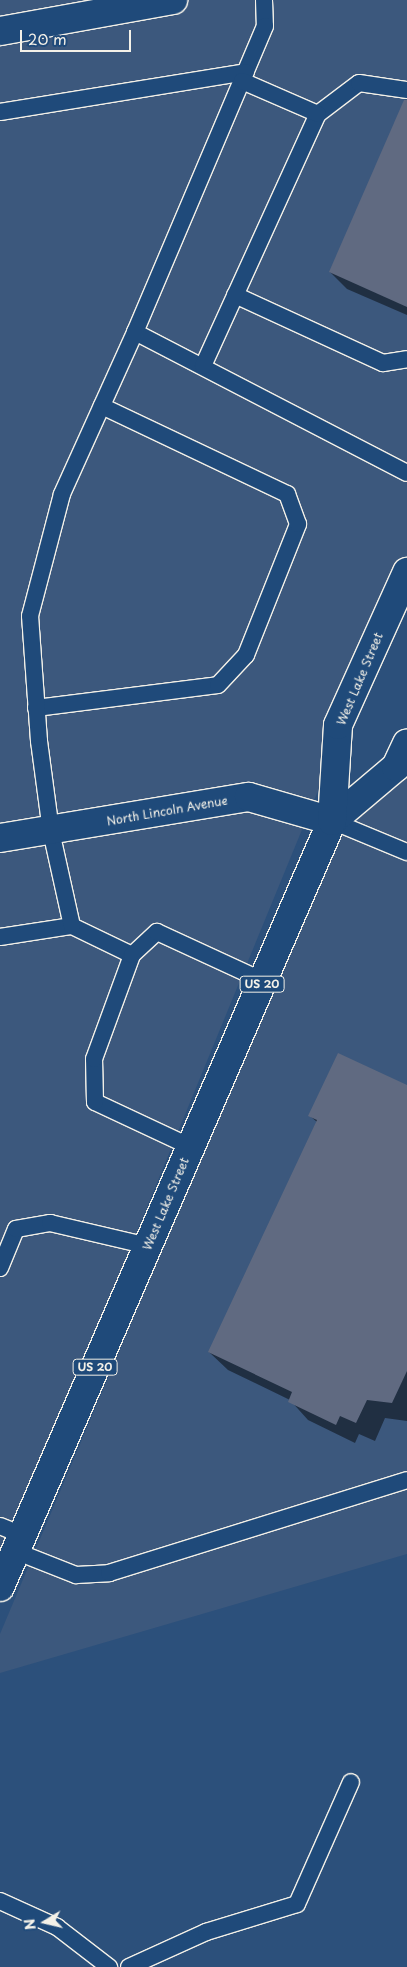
<!DOCTYPE html>
<html>
<head>
<meta charset="utf-8">
<style>
  body { margin:0 }
  #map { position:relative; width:407px; height:1967px; overflow:hidden; background:#2c507b; font-family:"Playpen Sans",sans-serif }
  div>[style] { position:absolute }
  .built>* { inset:0; background:#3c587d }
  .shadow>* { inset:0; background:#0007 }
  .building>* { inset:0; background:#606a81 }
  .roads { filter:drop-shadow(1px 0 #f4f1e8) drop-shadow(-1px 0 #f4f1e8) drop-shadow(0 1px #f4f1e8) drop-shadow(0 -1px #f4f1e8) }
  .service>* { height:16px; margin:-8px; padding:0 8px; transform-origin:8px; border-radius:8px; background:#1f4a7a }
  .minor>* { height:28px; margin:-14px; padding:0 14px; transform-origin:14px; border-radius:14px; background:#1f4a7a }
  .primary>* { height:28px; margin:-14px; padding:0 14px; transform-origin:14px; border-radius:14px; background:#1f4a7a }
  span { translate:-50% -50%; white-space:nowrap; text-align:center; line-height:1.15; -webkit-text-stroke:4.5px #1f4a7a; paint-order:stroke }
  .shield-label span { padding:1px 4px; background:#1f4a7a; border:1px solid; border-radius:4px; -webkit-text-stroke-width:0 }
  .shield-label { font-size:11px; color:#f4f1e8; font-weight:700 }
  .street-label { font-size:12px; color:#f4f1e8 }
  .north { position:absolute; left:20px; top:1897px; width:50px; height:50px; -webkit-text-stroke:4px #1f4a7a; paint-order:stroke; rotate:261deg; font-size:14px; font-weight:700; line-height:20px; text-align:center; color:#f4f1e8 }
  .north::after { content:''; display:block; margin:auto; width:18px; height:22px; background:#f4f1e8; clip-path:polygon(50% 0,100% 100%,50% 72%,0 100%) }
  .scale { position:absolute; left:20px; top:30px; width:111px; height:22px; box-sizing:border-box; border:2px solid #f4f1e8; border-top:0; padding-left:6px; font-size:15px; line-height:18px; white-space:nowrap; color:#f4f1e8; -webkit-text-stroke:4px #1f4a7a; paint-order:stroke }
</style>
</head>
<body>
<div id="map">
  <div class="built">
    <div style="clip-path:polygon(0 0,407px 0,407px 574px,0 1565px)"></div>
    <div style="clip-path:polygon(407px 771px,407px 1554px,0 1673px,0 1634px,336px 837px,404px 778px)"></div>
  </div>
  <div class="shadow">
    <div style="clip-path:polygon(407px 113px,407px 315px,347px 289px,330px 272px)"></div>
    <div style="clip-path:polygon(407px 1087px,407px 1421px,385px 1418px,375px 1441px,359px 1434px,355px 1443px,308px 1420px,290px 1400px,228px 1370px,209px 1352px,317px 1122px,310px 1116px)"></div>
  </div>
  <div class="building">
    <div style="clip-path:polygon(404px 100px,407px 100px,407px 307px,329px 272px)"></div>
    <div style="clip-path:polygon(338px 1053px,407px 1085px,407px 1371px,392px 1403px,367px 1400px,356px 1423px,340px 1416px,336px 1425px,288px 1402px,292px 1392px,208px 1352px,317px 1120px,308px 1116px)"></div>
  </div>
  <div class="roads">
    <div class="service">
      <div style="left:264px;top:0;width:26px;rotate:88deg"></div>
      <div style="left:265px;top:26px;width:332px;rotate:113deg"></div>
      <div style="left:135px;top:332px;width:306px;rotate:27.4deg"></div>
      <div style="left:0;top:112px;width:249px;rotate:-9.2deg"></div>
      <div style="left:318px;top:114px;width:51px;rotate:-37.1deg"></div>
      <div style="left:359px;top:83px;width:49px;rotate:8.3deg"></div>
      <div style="left:235px;top:295px;width:163px;rotate:24.7deg"></div>
      <div style="left:383px;top:363px;width:24px;rotate:-9deg"></div>
      <div style="left:203px;top:366px;width:277px;rotate:-65.5deg"></div>
      <div style="left:318px;top:114px;width:83px;rotate:-156.5deg"></div>
      <div style="left:36px;top:708px;width:183px;rotate:-7.2deg"></div>
      <div style="left:218px;top:685px;width:41px;rotate:-47deg"></div>
      <div style="left:246px;top:655px;width:141px;rotate:-68.3deg"></div>
      <div style="left:298px;top:524px;width:32px;rotate:-110deg"></div>
      <div style="left:287px;top:494px;width:205px;rotate:-154.6deg"></div>
      <div style="left:332px;top:821px;width:81px;rotate:22.5deg"></div>
      <div style="left:0;top:937px;width:73px;rotate:-8.7deg"></div>
      <div style="left:132px;top:955px;width:67px;rotate:-154.2deg"></div>
      <div style="left:72px;top:926px;width:97px;rotate:-102.5deg"></div>
      <div style="left:51px;top:831px;width:91px;rotate:-97.6deg"></div>
      <div style="left:39px;top:741px;width:125px;rotate:-94.1deg"></div>
      <div style="left:30px;top:616px;width:126px;rotate:-75.3deg"></div>
      <div style="left:62px;top:494px;width:178px;rotate:-65.7deg"></div>
      <div style="left:191px;top:1147px;width:106px;rotate:-154.9deg"></div>
      <div style="left:95px;top:1102px;width:43px;rotate:-91.3deg"></div>
      <div style="left:94px;top:1059px;width:111px;rotate:-69.9deg"></div>
      <div style="left:132px;top:955px;width:34px;rotate:-43deg"></div>
      <div style="left:157px;top:932px;width:117px;rotate:24.8deg"></div>
      <div style="left:0;top:1268px;width:42px;rotate:-67.7deg"></div>
      <div style="left:16px;top:1229px;width:35px;rotate:-10deg"></div>
      <div style="left:50px;top:1223px;width:101px;rotate:13.2deg"></div>
      <div style="left:0;top:1526px;width:24px;rotate:22deg"></div>
      <div style="left:15px;top:1551px;width:66px;rotate:21.5deg"></div>
      <div style="left:76px;top:1575px;width:33px;rotate:-3deg"></div>
      <div style="left:109px;top:1573px;width:312px;rotate:-17.3deg"></div>
      <div style="left:0;top:1901px;width:63px;rotate:24.5deg"></div>
      <div style="left:57px;top:1927px;width:66px;rotate:37.6deg"></div>
      <div style="left:129px;top:1967px;width:85px;rotate:-24.4deg"></div>
      <div style="left:206px;top:1932px;width:95px;rotate:-17.1deg"></div>
      <div style="left:297px;top:1904px;width:133px;rotate:-66.1deg"></div>
    </div>
    <div class="minor">
      <div style="left:0;top:31px;width:176px;rotate:-10.2deg"></div>
      <div style="left:0;top:838px;width:252px;rotate:-9.4deg"></div>
      <div style="left:249px;top:797px;width:86px;rotate:16.1deg"></div>
    </div>
    <div class="primary">
      <div style="left:332px;top:821px;width:84px;rotate:-40.2deg"></div>
      <div style="left:396px;top:767px;width:26px;rotate:-65deg"></div>
      <div style="left:0;top:1587px;width:835px;rotate:-66.57deg"></div>
      <div style="left:332px;top:821px;width:96px;rotate:-86.4deg"></div>
      <div style="left:338px;top:725px;width:168px;rotate:-65.7deg"></div>
    </div>
  </div>
  <div class="shield-label">
    <span style="left:262px;top:984px">US 20</span>
    <span style="left:95px;top:1367px">US 20</span>
  </div>
  <div class="street-label">
    <span style="left:360px;top:679px;rotate:-67deg">West Lake Street</span>
    <span style="left:167px;top:811px;rotate:-10deg">North Lincoln Avenue</span>
    <span style="left:166px;top:1204px;rotate:-67deg">West Lake Street</span>
  </div>
  <div class="north">N</div>
  <div class="scale">20 m</div>
</div>
</body>
</html>
